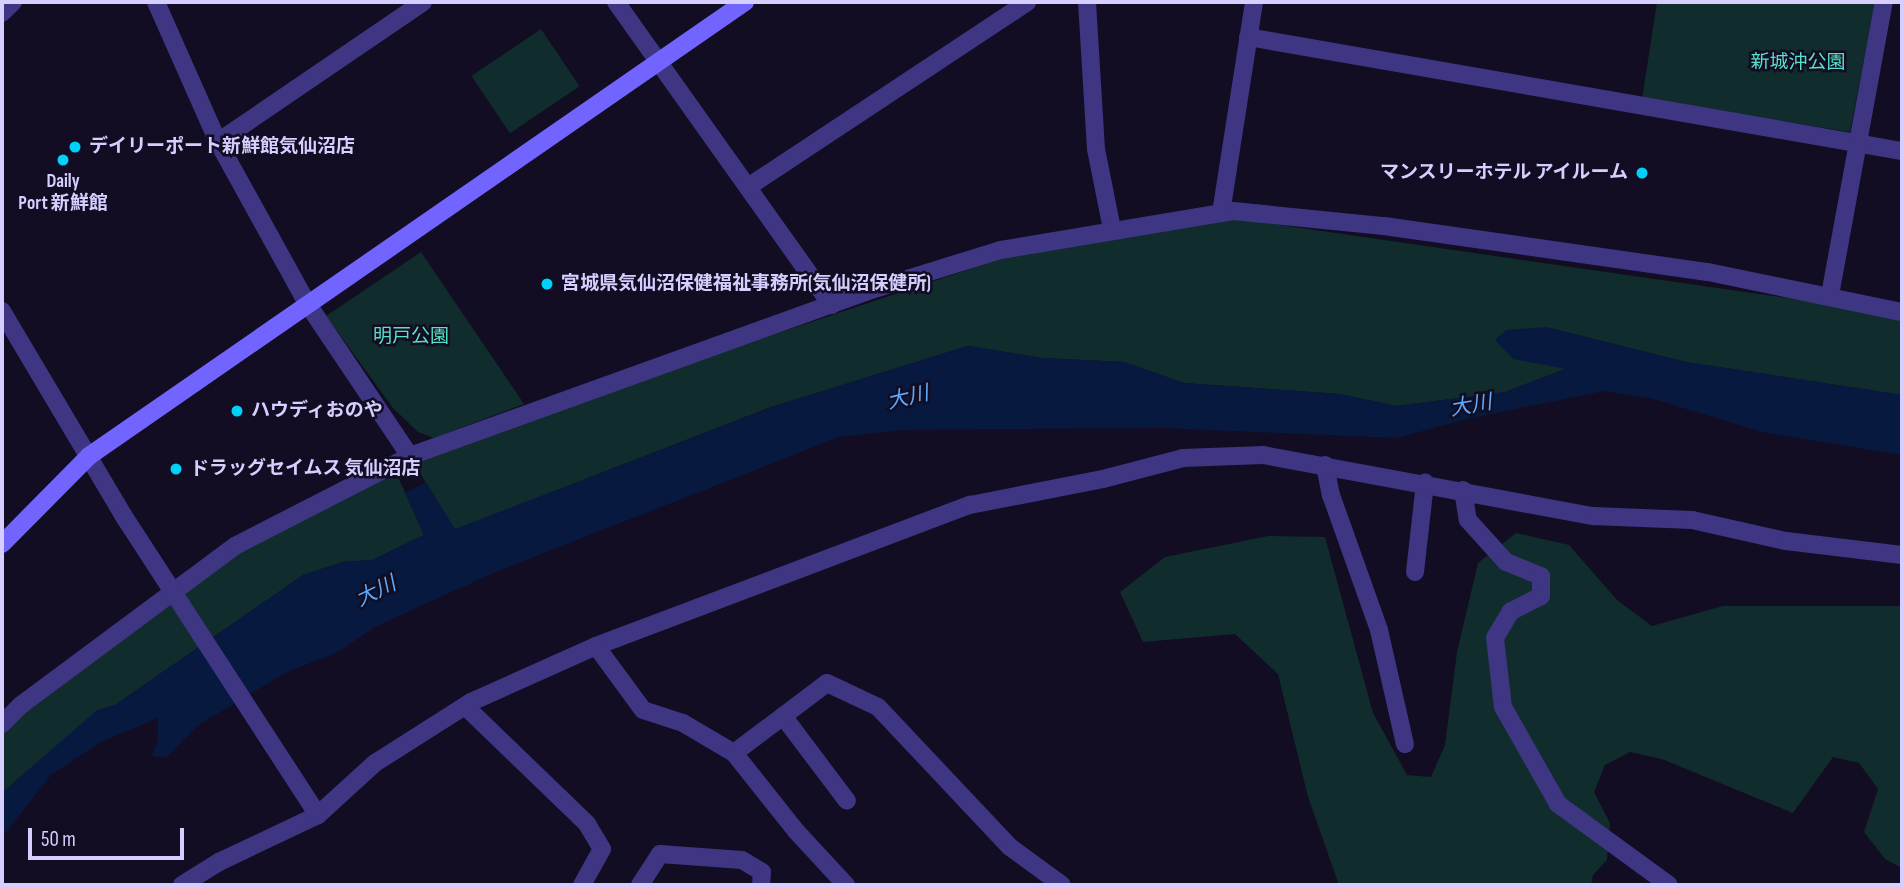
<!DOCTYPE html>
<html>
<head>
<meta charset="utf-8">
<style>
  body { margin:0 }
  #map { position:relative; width:1904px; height:887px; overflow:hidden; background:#120d22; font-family:"Sofia Sans Condensed","Noto Sans JP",sans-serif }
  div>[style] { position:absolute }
  .green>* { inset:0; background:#102c2c; transform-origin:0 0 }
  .water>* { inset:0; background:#081940 }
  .street>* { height:18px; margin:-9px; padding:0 9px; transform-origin:9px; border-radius:9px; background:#3e3683 }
  .secondary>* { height:18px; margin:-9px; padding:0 9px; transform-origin:9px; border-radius:9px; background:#7265ff }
  .street-bridge>* { height:18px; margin:-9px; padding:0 9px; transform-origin:9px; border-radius:9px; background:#3e3683 }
  .dots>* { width:19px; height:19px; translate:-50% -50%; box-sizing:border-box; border:4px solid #120d22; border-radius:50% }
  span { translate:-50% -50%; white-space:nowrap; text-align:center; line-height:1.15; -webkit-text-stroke:5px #120d22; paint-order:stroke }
  .park-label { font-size:19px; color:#56e2c8 }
  .poi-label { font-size:19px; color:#d6ceff; font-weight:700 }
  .left { translate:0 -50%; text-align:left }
  .right { translate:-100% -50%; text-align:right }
  .water-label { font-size:21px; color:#5caaff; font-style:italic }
  .frame { position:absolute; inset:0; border:4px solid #d6ceff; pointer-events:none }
  .scale { position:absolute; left:28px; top:828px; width:156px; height:32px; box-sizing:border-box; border:4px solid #d6ceff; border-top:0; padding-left:9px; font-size:21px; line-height:24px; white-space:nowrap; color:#d6ceff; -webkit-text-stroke:5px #120d22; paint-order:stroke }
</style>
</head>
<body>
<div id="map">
  <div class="green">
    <div style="clip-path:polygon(1657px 2px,1875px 2px,1850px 132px,1642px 99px)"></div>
    <div style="left:541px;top:29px;width:69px;height:84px;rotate:56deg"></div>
    <div style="clip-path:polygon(1238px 219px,1829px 304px,1902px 321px,1902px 395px,1686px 362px,1546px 327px,1555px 363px,1568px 368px,1505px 392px,1397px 406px,1339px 394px,1184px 383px,1124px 362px,1043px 358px,968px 346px,771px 407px,454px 530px,410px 456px,1012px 255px)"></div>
    <div style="clip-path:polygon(421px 252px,524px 404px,434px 438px,418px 432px,393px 408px,326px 316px)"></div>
    <div style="clip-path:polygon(395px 470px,424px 535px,372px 560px,343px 562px,303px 575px,115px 705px,97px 711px,2px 793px,2px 724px,235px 546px)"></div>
    <div style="clip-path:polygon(1516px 533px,1569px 545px,1617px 600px,1652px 626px,1723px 606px,1902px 606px,1902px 868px,1885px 859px,1864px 832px,1878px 789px,1859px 763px,1833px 757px,1793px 813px,1662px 759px,1630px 752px,1605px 765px,1594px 792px,1610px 823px,1607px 860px,1593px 875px,1591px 885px,1339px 885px,1308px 797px,1278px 674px,1235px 634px,1143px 642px,1120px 592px,1165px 557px,1268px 536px,1325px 537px,1373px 713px,1407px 775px,1431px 777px,1445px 745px,1457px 652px,1478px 563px)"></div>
  </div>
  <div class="water">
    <div style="clip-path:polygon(1546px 327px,1686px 362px,1902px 395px,1902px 455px,1762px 432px,1650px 398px,1604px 391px,1471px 418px,1397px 438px,1162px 428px,901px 430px,839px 437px,493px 573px,377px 626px,338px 652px,285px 673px,197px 726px,166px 758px,152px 756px,158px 739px,158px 718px,99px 743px,51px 775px,2px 837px,2px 793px,97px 710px,115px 705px,303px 575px,343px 562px,372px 560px,424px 535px,405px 493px,426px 482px,455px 529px,778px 405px,968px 346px,1043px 358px,1124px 362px,1184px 383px,1339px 394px,1397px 406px,1505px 392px,1566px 369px,1513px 359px,1495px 340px,1506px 330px)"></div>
  </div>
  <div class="street">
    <div style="left:156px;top:2px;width:153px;rotate:66.1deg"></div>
    <div style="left:218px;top:142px;width:184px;rotate:61.1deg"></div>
    <div style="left:307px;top:303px;width:184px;rotate:56.1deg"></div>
    <div style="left:616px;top:2px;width:372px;rotate:54.6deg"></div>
    <div style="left:1087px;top:2px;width:147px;rotate:86.5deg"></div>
    <div style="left:1096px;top:149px;width:82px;rotate:78.7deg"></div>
    <div style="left:2px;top:13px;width:16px;rotate:-45deg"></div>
    <div style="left:1248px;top:37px;width:664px;rotate:9.89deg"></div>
    <div style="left:218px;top:142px;width:248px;rotate:-34.3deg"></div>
    <div style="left:748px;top:187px;width:335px;rotate:-33.5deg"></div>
    <div style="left:1221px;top:213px;width:214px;rotate:-81.1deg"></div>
    <div style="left:1830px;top:295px;width:298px;rotate:-79.6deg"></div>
    <div style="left:2px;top:311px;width:237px;rotate:59.3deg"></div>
    <div style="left:1325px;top:465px;width:31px;rotate:79deg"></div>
    <div style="left:1331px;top:495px;width:143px;rotate:70.4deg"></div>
    <div style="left:1379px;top:630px;width:117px;rotate:77.2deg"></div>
    <div style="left:1463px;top:490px;width:30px;rotate:81deg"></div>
    <div style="left:1468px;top:520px;width:57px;rotate:47.9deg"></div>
    <div style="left:1506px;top:562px;width:38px;rotate:22deg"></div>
    <div style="left:1541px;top:576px;width:20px;rotate:90deg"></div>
    <div style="left:1541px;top:596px;width:34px;rotate:153deg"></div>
    <div style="left:1511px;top:611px;width:31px;rotate:121deg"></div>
    <div style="left:1495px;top:638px;width:69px;rotate:83.4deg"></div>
    <div style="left:1503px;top:707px;width:112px;rotate:60.4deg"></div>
    <div style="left:1558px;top:804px;width:137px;rotate:36.1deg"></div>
    <div style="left:1415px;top:572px;width:90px;rotate:-83.6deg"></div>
    <div style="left:596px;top:646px;width:400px;rotate:-20.7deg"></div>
    <div style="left:970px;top:505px;width:136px;rotate:-11.1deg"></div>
    <div style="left:1103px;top:479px;width:83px;rotate:-14.7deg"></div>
    <div style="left:1183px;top:458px;width:80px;rotate:-2.1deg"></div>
    <div style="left:1263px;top:455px;width:336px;rotate:10.5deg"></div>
    <div style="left:1593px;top:516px;width:99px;rotate:2.3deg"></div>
    <div style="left:1692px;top:520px;width:96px;rotate:12.6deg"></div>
    <div style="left:1786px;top:541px;width:117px;rotate:6.9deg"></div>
    <div style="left:465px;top:706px;width:170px;rotate:44deg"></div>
    <div style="left:587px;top:824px;width:29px;rotate:59deg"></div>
    <div style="left:602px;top:849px;width:41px;rotate:119.1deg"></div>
    <div style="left:783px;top:716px;width:106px;rotate:53deg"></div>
    <div style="left:2px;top:724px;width:27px;rotate:-45deg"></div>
    <div style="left:21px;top:705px;width:267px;rotate:-36.6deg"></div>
    <div style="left:235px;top:546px;width:197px;rotate:-27.2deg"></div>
    <div style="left:410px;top:456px;width:484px;rotate:-19.8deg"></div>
    <div style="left:865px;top:292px;width:142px;rotate:-17.2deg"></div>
    <div style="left:1001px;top:250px;width:235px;rotate:-9.5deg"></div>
    <div style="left:1233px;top:211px;width:152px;rotate:5.7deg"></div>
    <div style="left:1384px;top:226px;width:327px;rotate:8.1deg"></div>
    <div style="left:1708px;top:272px;width:198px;rotate:11.7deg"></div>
    <div style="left:734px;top:753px;width:100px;rotate:51.5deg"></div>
    <div style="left:796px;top:831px;width:74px;rotate:47.2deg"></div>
    <div style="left:182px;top:885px;width:44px;rotate:-31.9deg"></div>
    <div style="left:219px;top:862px;width:110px;rotate:-25.4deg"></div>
    <div style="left:318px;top:815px;width:77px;rotate:-42.4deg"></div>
    <div style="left:375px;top:763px;width:114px;rotate:-32.4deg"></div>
    <div style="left:471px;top:702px;width:137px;rotate:-24.1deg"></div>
    <div style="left:596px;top:646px;width:79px;rotate:53.7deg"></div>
    <div style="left:643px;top:710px;width:42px;rotate:18deg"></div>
    <div style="left:683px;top:723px;width:59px;rotate:30.5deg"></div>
    <div style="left:734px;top:753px;width:116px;rotate:-37deg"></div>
    <div style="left:827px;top:683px;width:56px;rotate:25.2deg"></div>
    <div style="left:878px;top:707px;width:192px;rotate:46.7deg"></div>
    <div style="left:1010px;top:847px;width:64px;rotate:36.2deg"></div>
    <div style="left:640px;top:885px;width:37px;rotate:-57deg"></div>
    <div style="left:660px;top:854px;width:82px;rotate:4.2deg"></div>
    <div style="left:742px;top:860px;width:23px;rotate:31deg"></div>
    <div style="left:762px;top:872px;width:13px;rotate:94deg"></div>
  </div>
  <div class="secondary">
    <div style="left:2px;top:544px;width:124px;rotate:-45.3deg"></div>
    <div style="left:89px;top:456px;width:798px;rotate:-34.69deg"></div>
  </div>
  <div class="street-bridge">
    <div style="left:123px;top:515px;width:358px;rotate:57deg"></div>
  </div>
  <div class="dots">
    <div style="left:75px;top:147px;background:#00d1f9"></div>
    <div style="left:63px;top:160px;background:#00d1f9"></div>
    <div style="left:1642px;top:173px;background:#00d1f9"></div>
    <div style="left:547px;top:284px;background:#00d1f9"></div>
    <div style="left:237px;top:411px;background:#00d1f9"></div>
    <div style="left:176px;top:469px;background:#00d1f9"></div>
  </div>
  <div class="park-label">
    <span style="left:1798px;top:63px">新城沖公園</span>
    <span style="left:411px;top:337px">明戸公園</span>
  </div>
  <div class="poi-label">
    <span class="left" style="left:89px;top:147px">デイリーポート新鮮館気仙沼店</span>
    <span class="right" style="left:1628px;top:173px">マンスリーホテル アイルーム</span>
    <span style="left:63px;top:193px">Daily<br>Port 新鮮館</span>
    <span class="left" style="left:561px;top:284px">宮城県気仙沼保健福祉事務所(気仙沼保健所)</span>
    <span class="left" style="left:251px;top:411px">ハウディおのや</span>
    <span class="left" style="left:190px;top:469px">ドラッグセイムス 気仙沼店</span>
  </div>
  <div class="water-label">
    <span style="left:908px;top:398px;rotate:-13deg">大川</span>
    <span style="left:1471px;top:406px;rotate:-10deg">大川</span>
    <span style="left:376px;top:592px;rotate:-26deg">大川</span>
  </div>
  <div class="frame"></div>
  <div class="scale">50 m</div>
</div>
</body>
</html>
